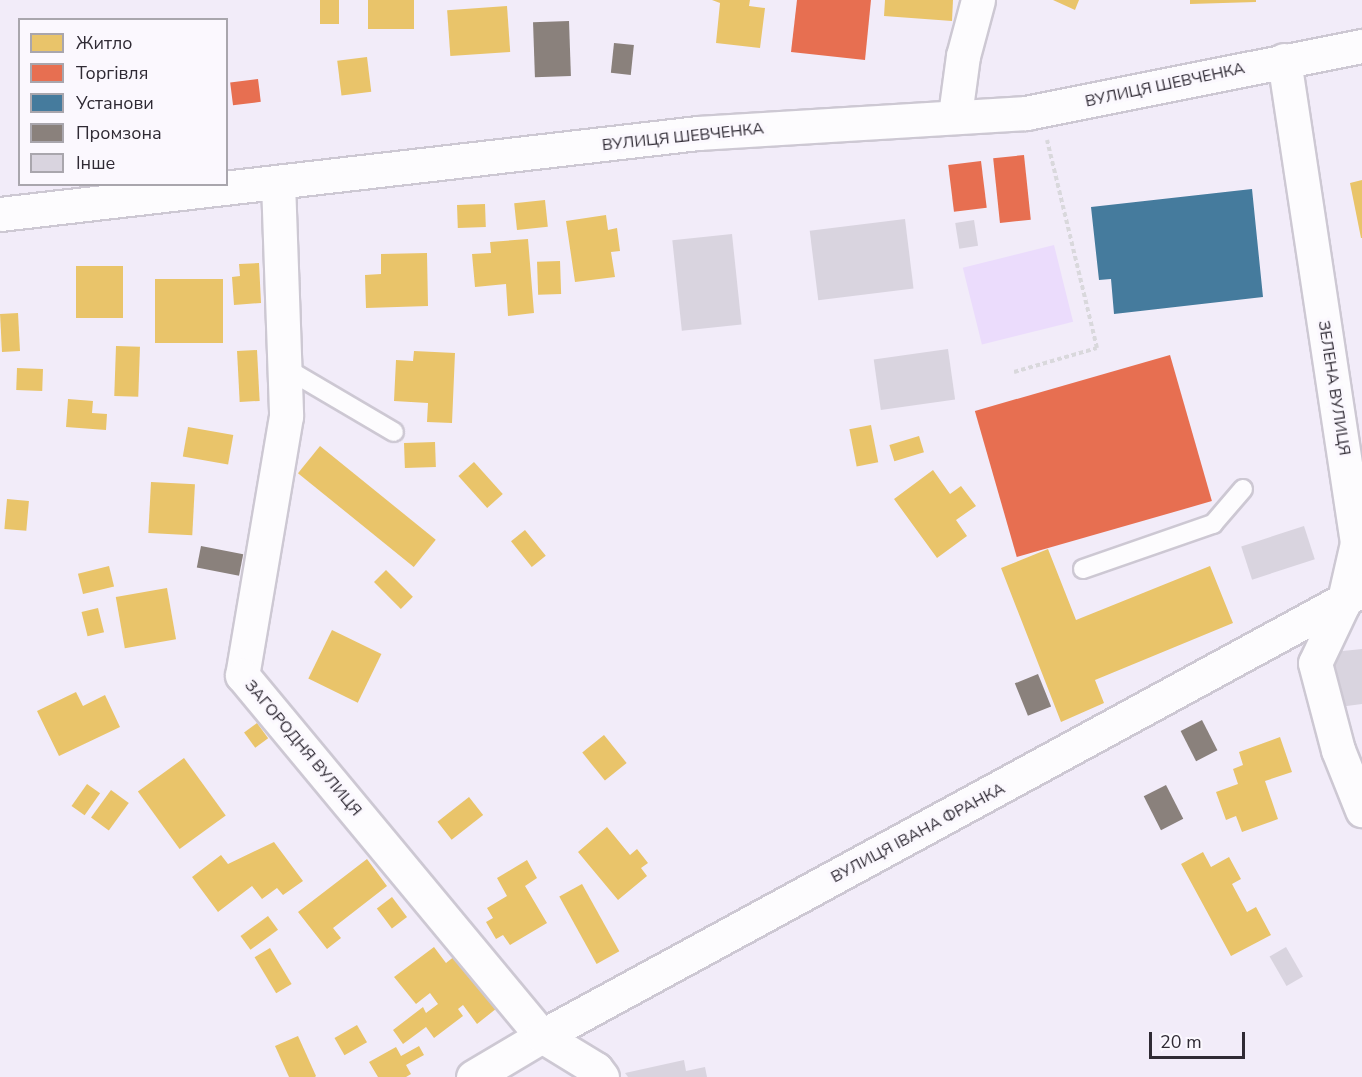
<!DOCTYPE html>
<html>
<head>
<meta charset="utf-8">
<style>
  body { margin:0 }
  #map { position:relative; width:1362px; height:1077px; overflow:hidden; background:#f2ecf9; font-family:"Nunito Sans",sans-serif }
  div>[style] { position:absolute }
  .green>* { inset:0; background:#ebdcfc; transform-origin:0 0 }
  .homes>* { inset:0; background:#e9c46a; transform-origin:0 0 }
  .shops>* { inset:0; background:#e76f51; transform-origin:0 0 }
  .public>* { inset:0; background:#457b9d }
  .industry>* { inset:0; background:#8a817c; transform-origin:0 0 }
  .building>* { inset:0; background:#d9d4df; transform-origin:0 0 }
  .path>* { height:4px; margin-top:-2px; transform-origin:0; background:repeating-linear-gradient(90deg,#d9d8dc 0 4.5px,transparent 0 7.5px) }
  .roads { filter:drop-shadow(2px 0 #cdc8d3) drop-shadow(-2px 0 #cdc8d3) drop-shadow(0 2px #cdc8d3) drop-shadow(0 -2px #cdc8d3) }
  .service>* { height:18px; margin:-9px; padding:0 9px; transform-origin:9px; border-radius:9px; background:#fdfcfe }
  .minor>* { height:33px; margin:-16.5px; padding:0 16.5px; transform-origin:16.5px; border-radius:16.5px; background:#fdfcfe }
  .tertiary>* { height:33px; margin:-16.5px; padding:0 16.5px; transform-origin:16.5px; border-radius:16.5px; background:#fdfcfe }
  span { translate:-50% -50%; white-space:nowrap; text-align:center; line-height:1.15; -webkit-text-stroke:6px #fbf8fe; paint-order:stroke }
  .street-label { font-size:16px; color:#2f2a34 }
  .legend { position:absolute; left:18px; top:18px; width:210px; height:168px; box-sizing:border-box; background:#fbf8fe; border:2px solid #a9a6ad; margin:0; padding:8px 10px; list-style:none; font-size:18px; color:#2f2a34 }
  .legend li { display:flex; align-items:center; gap:12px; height:30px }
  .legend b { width:30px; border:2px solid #a9a6ad }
  .scale { position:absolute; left:1149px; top:1032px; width:96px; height:27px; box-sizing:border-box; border:3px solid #2f2a34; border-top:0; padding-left:8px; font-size:18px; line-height:21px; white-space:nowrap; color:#2f2a34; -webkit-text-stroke:4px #fbf8fe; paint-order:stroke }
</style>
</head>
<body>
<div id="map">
  <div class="green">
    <div style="left:1054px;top:245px;width:79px;height:94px;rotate:76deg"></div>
  </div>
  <div class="homes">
    <div style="left:320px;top:0;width:19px;height:24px"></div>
    <div style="left:368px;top:0;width:46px;height:29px"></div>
    <div style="clip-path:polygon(712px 0,750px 0,749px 6px,765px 8px,760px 48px,716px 43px,720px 3px)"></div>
    <div style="clip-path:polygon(885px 0,953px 0,952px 21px,884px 16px)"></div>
    <div style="clip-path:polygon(1053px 0,1079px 0,1075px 10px)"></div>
    <div style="clip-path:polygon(1190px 0,1256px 0,1256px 2px,1190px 4px)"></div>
    <div style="left:507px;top:6px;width:46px;height:60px;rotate:86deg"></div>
    <div style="left:367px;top:57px;width:35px;height:30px;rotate:83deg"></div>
    <div style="clip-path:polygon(1362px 180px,1362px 238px,1361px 238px,1350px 183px)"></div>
    <div style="left:545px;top:200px;width:27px;height:31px;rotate:84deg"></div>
    <div style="left:485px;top:204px;width:23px;height:28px;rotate:88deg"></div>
    <div style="clip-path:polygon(606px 215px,608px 230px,617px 228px,620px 251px,611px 252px,615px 277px,575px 282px,566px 221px)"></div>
    <div style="clip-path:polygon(528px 239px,534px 313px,508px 316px,506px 284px,475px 287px,472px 254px,491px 253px,490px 242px)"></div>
    <div style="clip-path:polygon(427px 253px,428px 306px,366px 308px,365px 275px,381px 274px,381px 254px)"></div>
    <div style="left:560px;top:261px;width:33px;height:23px;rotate:88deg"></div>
    <div style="clip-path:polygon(259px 263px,261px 303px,234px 305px,232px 277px,240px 276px,239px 264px)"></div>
    <div style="left:76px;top:266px;width:47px;height:52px"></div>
    <div style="left:155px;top:279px;width:68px;height:64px"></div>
    <div style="left:18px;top:313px;width:38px;height:18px;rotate:87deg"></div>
    <div style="left:116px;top:346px;width:24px;height:50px;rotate:2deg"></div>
    <div style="left:257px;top:350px;width:51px;height:20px;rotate:87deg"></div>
    <div style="clip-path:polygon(414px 351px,455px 353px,452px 423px,427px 422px,428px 403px,394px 401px,396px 360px,413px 361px)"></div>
    <div style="left:17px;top:368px;width:26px;height:22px;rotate:2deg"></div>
    <div style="clip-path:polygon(68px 399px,93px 401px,92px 413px,107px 414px,106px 430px,66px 427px)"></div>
    <div style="left:871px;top:425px;width:38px;height:22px;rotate:79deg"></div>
    <div style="left:188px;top:427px;width:46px;height:30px;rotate:10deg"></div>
    <div style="left:919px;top:436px;width:17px;height:31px;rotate:73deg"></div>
    <div style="left:435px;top:442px;width:25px;height:31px;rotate:88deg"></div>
    <div style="left:320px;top:446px;width:149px;height:35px;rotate:39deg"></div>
    <div style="left:474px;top:462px;width:43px;height:21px;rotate:48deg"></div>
    <div style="clip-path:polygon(933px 470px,950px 494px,961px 486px,976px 506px,956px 520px,967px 536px,937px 558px,894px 499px)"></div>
    <div style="left:151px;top:482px;width:44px;height:51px;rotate:3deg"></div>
    <div style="left:7px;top:499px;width:22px;height:30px;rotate:5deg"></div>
    <div style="left:525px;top:530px;width:33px;height:18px;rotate:51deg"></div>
    <div style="clip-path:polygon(1048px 549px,1076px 620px,1210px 566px,1233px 623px,1095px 680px,1104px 703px,1061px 722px,1001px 568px)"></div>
    <div style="left:109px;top:566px;width:21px;height:32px;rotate:76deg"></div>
    <div style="left:386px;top:570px;width:38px;height:17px;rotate:45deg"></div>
    <div style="left:167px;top:588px;width:52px;height:52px;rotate:80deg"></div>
    <div style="left:98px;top:608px;width:25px;height:17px;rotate:76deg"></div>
    <div style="left:332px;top:630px;width:55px;height:54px;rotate:26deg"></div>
    <div style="clip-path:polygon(76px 692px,83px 706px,105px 695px,120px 727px,59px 756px,37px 711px)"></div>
    <div style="left:257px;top:723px;width:19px;height:16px;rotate:54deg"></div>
    <div style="left:604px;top:735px;width:36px;height:28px;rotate:51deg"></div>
    <div style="clip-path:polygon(1280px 737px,1292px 772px,1265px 781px,1278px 819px,1242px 832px,1236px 816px,1226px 820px,1216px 792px,1238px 784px,1233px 769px,1243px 765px,1239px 752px)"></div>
    <div style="left:184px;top:758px;width:71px;height:57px;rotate:54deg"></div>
    <div style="left:87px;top:784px;width:16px;height:27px;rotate:35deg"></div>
    <div style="left:111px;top:790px;width:22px;height:34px;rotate:36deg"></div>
    <div style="left:469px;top:797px;width:23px;height:40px;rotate:52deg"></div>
    <div style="clip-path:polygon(607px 827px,630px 855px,637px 849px,648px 863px,641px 868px,647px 876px,618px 900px,578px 852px)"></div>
    <div style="clip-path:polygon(274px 842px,303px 881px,283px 895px,277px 888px,262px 899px,252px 886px,218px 912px,192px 877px,221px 855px,228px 864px)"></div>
    <div style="clip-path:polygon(1203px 852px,1211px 867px,1229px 857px,1241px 879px,1232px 884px,1247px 912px,1256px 907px,1271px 935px,1231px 956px,1181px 864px)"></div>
    <div style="clip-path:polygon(367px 859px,387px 886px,333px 928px,341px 938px,327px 949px,298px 912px)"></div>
    <div style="clip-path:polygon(527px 860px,537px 878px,525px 886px,547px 923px,510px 945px,503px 935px,496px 939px,486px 922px,493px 918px,487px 908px,507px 896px,497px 878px)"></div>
    <div style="left:582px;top:884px;width:77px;height:26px;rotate:61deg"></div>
    <div style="left:392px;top:897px;width:25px;height:19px;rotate:53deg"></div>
    <div style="left:268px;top:916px;width:17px;height:34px;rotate:54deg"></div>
    <div style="clip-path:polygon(434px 947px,446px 963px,460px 952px,497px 1008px,477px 1024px,463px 1005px,458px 1009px,463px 1016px,434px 1038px,426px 1027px,403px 1044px,393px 1030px,423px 1007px,426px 1013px,438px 1004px,430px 993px,416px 1004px,394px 977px)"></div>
    <div style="left:270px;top:948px;width:42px;height:18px;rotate:59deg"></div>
    <div style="left:357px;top:1025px;width:20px;height:26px;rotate:60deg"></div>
    <div style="clip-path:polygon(298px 1036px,316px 1076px,315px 1077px,289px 1077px,275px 1046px)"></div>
    <div style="clip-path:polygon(419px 1046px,424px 1055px,406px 1065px,411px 1074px,406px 1077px,378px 1077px,369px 1062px,396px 1047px,401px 1056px)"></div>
  </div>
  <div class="shops">
    <div style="clip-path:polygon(797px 0,871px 0,865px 60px,791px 52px)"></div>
    <div style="left:258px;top:79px;width:23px;height:28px;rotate:83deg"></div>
    <div style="left:1024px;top:155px;width:65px;height:31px;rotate:84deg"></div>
    <div style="left:981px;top:161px;width:47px;height:33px;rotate:83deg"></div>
    <div style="left:1170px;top:355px;width:152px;height:203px;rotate:74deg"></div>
  </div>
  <div class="public">
    <div style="clip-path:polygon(1252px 189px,1263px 297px,1114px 314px,1111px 279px,1099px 280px,1091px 207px)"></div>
  </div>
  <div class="industry">
    <div style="left:569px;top:21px;width:55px;height:36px;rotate:88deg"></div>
    <div style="left:614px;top:43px;width:20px;height:30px;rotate:6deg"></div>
    <div style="left:201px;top:546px;width:43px;height:22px;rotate:11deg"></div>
    <div style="left:1038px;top:674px;width:35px;height:25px;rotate:68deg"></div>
    <div style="left:1202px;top:720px;width:34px;height:24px;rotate:63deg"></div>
    <div style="left:1166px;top:785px;width:38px;height:25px;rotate:63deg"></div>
  </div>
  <div class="building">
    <div style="left:905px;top:219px;width:70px;height:96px;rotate:83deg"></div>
    <div style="left:974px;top:220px;width:26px;height:19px;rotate:81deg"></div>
    <div style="left:732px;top:234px;width:91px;height:60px;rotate:84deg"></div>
    <div style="left:948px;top:349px;width:51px;height:75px;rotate:82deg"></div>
    <div style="left:1304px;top:526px;width:35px;height:66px;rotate:72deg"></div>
    <div style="clip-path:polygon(1362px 649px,1362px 704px,1339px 707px,1333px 652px)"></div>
    <div style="left:1286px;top:947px;width:34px;height:19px;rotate:60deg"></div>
    <div style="clip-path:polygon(684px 1060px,686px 1071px,705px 1067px,707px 1077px,628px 1077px,625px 1073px)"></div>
  </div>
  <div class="path">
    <div style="left:1014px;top:372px;width:86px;rotate:-16.1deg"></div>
    <div style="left:1097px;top:348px;width:214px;rotate:-103.5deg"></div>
  </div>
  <div class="roads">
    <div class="service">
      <div style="left:287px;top:369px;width:124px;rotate:30.5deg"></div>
      <div style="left:1083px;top:569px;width:138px;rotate:-19.1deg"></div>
      <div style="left:1213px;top:524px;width:46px;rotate:-49.4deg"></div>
    </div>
    <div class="minor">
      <div style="left:1284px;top:60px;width:488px;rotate:81.4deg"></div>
      <div style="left:1357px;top:543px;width:63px;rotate:102.9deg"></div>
      <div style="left:1343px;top:604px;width:65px;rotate:115.4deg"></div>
      <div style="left:1315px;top:663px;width:90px;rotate:75.2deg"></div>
      <div style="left:1338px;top:750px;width:65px;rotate:68.2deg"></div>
      <div style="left:955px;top:115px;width:60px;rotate:-82.3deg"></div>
      <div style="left:963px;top:56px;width:58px;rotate:-75deg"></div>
      <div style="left:278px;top:182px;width:234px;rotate:88deg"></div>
      <div style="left:286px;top:416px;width:263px;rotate:99.6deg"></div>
      <div style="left:242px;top:675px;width:469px;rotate:50.3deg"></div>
      <div style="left:542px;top:1036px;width:63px;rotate:31.4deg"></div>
      <div style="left:596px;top:1069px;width:10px;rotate:53deg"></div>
      <div style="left:473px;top:1077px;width:80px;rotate:-30.7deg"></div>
      <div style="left:542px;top:1036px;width:933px;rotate:-28.54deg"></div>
    </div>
    <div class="tertiary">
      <div style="left:0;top:214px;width:703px;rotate:-6.62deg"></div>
      <div style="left:698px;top:133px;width:329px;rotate:-3.5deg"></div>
      <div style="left:1026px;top:113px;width:343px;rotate:-11.3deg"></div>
    </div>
  </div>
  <div class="street-label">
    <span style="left:1165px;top:85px;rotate:-12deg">ВУЛИЦЯ ШЕВЧЕНКА</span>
    <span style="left:683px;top:137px;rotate:-6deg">ВУЛИЦЯ ШЕВЧЕНКА</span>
    <span style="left:1334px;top:388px;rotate:81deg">ЗЕЛЕНА ВУЛИЦЯ</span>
    <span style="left:303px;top:748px;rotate:50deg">ЗАГОРОДНЯ ВУЛИЦЯ</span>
    <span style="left:918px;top:833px;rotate:-28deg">ВУЛИЦЯ ІВАНА ФРАНКА</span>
  </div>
  <ul class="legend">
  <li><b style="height:16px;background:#e9c46a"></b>Житло</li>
  <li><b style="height:16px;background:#e76f51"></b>Торгівля</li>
  <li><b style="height:16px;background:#457b9d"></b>Установи</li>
  <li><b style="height:16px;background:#8a817c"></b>Промзона</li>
  <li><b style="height:16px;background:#d9d4df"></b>Інше</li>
  </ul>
  <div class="scale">20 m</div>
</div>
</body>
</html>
